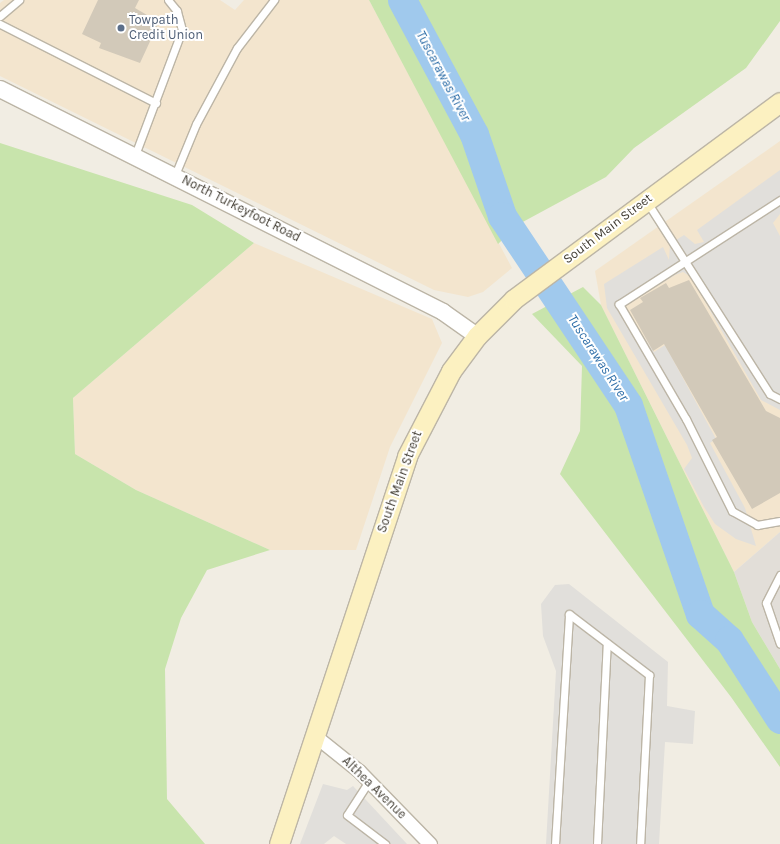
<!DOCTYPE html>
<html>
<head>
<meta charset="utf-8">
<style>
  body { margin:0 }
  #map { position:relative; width:780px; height:844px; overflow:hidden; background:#f1ede3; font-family:Karla,sans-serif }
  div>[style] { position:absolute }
  .commercial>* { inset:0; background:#f3e5ce }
  .industrial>* { inset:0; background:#e2ded8 }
  .green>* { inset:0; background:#c8e4ac }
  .parking>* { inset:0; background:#e1dfdb }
  .river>* { height:29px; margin:-14.5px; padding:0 14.5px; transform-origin:14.5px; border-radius:14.5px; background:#a0c9ed }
  .building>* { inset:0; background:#d2c9b9 }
  .roads { filter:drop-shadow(1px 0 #bcb5a6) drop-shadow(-1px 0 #bcb5a6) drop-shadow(0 1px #bcb5a6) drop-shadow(0 -1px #bcb5a6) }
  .service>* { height:7px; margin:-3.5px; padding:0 3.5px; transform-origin:3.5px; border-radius:3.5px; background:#fff }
  .minor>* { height:13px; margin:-6.5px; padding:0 6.5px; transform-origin:6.5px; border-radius:6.5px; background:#fff }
  .tertiary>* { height:16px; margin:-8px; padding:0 8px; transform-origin:8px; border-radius:8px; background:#fff }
  .secondary>* { height:19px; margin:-9.5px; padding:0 9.5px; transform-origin:9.5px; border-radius:9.5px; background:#fcf1c1 }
  .dots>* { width:11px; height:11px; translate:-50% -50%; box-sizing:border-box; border:2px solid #fff; border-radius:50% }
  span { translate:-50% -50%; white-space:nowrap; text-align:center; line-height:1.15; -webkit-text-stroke:4px #fff; paint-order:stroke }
  .service-label { font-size:13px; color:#4e5e75 }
  .left { translate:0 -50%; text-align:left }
  .street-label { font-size:13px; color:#423d33 }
  .water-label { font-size:14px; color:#3170a9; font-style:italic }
</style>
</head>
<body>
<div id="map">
  <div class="commercial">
    <div style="clip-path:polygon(4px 0,220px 0,235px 10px,244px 0,369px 0,512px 268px,483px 292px,468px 297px,434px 290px,0 76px,0 3px)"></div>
    <div style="clip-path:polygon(780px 141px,780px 532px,734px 572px,601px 305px,595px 271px)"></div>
    <div style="clip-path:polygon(254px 243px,432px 319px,442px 343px,390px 447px,356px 550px,270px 550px,136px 490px,75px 454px,73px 398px)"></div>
  </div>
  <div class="industrial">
    <div style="clip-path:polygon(780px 532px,780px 669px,752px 622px,734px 572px)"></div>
  </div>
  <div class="green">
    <div style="clip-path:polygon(369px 0,780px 0,780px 21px,746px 68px,634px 148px,606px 177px,519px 224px,498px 244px)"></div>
    <div style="clip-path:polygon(0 143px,192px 205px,254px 243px,73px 398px,75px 454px,136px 490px,270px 550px,207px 570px,181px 618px,165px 669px,167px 799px,205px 844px,0 844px)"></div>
    <div style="clip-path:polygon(583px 287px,601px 305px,734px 572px,752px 622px,780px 669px,780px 767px,731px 697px,560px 474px,580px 431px,582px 366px,532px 314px)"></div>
  </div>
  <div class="parking">
    <div style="clip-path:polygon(780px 170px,780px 214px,773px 223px,780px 236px,780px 410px,761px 400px,691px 277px,683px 272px,675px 275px,624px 307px,654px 352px,665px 345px,716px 439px,710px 443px,745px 508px,756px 546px,736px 539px,715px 524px,704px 507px,684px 469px,692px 458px,687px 445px,607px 308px,604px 284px,663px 247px,669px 260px,670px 244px,684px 235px,695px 244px,704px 242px,697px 230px)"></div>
    <div style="clip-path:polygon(569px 584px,668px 662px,667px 706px,695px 711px,693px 744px,665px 742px,659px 844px,546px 844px,556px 671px,543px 636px,541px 604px,555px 585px)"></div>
    <div style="clip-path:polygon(323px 784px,347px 790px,353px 786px,407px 844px,346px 844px,334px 836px,324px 844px,300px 844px)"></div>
  </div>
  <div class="river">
    <div style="left:402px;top:0;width:152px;rotate:61.8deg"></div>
    <div style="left:474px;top:134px;width:87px;rotate:71.1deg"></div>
    <div style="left:502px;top:216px;width:227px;rotate:56.3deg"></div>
    <div style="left:628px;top:405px;width:221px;rotate:71deg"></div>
    <div style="left:700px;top:614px;width:39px;rotate:42deg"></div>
    <div style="left:729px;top:640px;width:94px;rotate:57.2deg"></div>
  </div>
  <div class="building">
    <div style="clip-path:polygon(98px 0,139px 0,135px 8px,159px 22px,140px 63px,99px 48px,101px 43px,82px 34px)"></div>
    <div style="clip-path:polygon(689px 280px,766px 411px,780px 418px,780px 493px,752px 509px,712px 440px,717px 437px,664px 344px,653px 351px,630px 310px,643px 302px,640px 298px,666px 283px,669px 288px)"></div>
  </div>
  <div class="roads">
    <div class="service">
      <div style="left:0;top:16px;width:25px;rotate:-40deg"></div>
      <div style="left:0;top:24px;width:175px;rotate:26.9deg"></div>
      <div style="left:135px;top:155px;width:134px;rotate:-69.4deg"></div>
      <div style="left:182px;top:30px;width:20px;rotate:-105deg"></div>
      <div style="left:177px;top:11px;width:14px;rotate:-129deg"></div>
      <div style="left:175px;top:175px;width:55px;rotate:-67.6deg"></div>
      <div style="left:196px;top:124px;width:86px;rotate:-61.7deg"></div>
      <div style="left:237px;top:48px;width:61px;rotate:-52.4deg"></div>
      <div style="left:780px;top:200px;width:192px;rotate:147.1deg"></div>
      <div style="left:619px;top:304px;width:133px;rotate:59.8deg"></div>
      <div style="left:686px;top:419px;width:103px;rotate:63.4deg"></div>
      <div style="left:732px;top:511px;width:29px;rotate:29deg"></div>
      <div style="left:757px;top:525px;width:23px;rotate:-10deg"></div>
      <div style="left:647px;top:202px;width:228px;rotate:57.4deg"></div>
      <div style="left:770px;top:394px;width:11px;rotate:27deg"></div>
      <div style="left:780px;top:575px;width:31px;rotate:117deg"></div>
      <div style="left:766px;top:603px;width:43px;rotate:71.1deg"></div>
      <div style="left:369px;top:781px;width:40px;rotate:122.9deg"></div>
      <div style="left:347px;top:815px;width:48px;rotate:37.3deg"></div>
      <div style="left:555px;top:844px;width:230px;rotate:-86.5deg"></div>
      <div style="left:569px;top:614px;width:101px;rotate:37.3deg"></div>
      <div style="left:649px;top:675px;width:169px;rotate:93deg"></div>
      <div style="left:597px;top:844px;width:201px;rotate:-87.2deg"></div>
    </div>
    <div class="minor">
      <div style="left:314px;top:735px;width:58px;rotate:38.7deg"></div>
      <div style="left:359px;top:771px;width:102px;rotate:45.8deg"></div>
    </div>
    <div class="tertiary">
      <div style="left:0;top:89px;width:496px;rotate:26.7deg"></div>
      <div style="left:443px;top:312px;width:42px;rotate:35.2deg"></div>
    </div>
    <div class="secondary">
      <div style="left:279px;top:844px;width:409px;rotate:-71.7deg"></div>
      <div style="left:407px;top:456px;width:96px;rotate:-62.6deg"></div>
      <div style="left:451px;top:371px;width:44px;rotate:-53.4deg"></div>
      <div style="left:477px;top:336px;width:52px;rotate:-45deg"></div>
      <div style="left:514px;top:299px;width:331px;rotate:-36.5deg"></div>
    </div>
  </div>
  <div class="dots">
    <div style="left:121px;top:28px;background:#5c6f8a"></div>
  </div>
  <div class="service-label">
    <span class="left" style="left:129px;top:28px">Towpath<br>Credit Union</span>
  </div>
  <div class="street-label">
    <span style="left:241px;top:209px;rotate:27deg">North Turkeyfoot Road</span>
    <span style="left:608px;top:229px;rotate:-37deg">South Main Street</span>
    <span style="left:400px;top:482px;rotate:-70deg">South Main Street</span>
    <span style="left:374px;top:788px;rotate:44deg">Althea Avenue</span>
  </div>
  <div class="water-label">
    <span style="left:443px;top:76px;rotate:62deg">Tuscarawas River</span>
    <span style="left:598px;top:358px;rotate:57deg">Tuscarawas River</span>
  </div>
</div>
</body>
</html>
